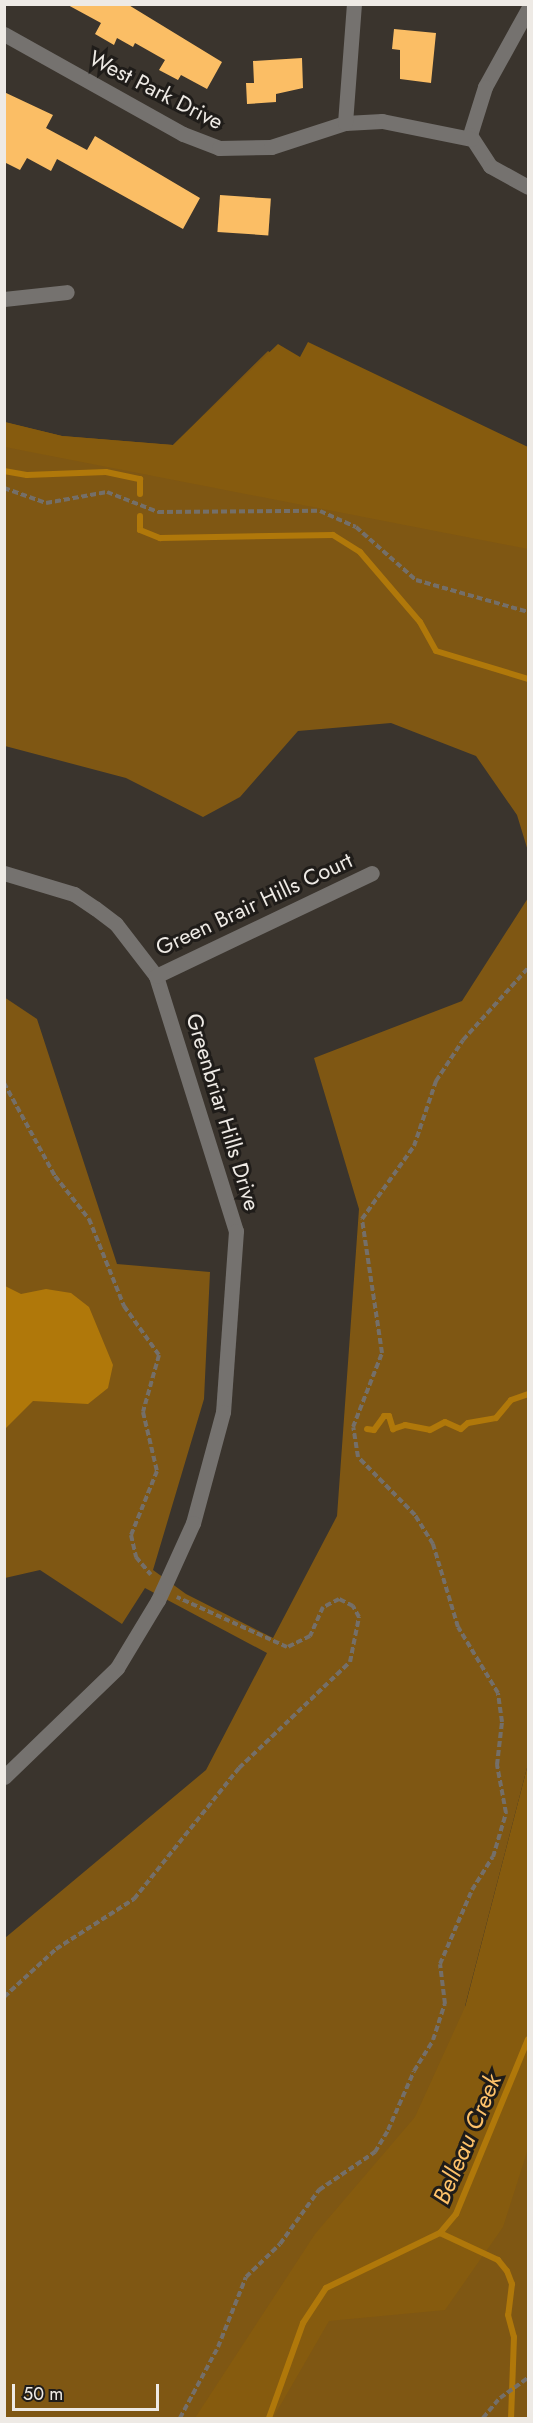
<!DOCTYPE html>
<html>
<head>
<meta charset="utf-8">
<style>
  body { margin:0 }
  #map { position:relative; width:533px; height:2423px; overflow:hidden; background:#3a342d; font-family:Jost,sans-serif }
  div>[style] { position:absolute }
  .green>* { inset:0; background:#7f5713 }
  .forest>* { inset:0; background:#865b0e }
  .water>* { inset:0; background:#b0780a }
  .stream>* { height:6px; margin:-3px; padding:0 3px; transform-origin:3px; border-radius:3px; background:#b0780a }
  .building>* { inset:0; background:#fbbe65; transform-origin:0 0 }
  .path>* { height:4px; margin-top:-2px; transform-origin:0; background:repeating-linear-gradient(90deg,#746f69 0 6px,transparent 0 9px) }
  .street>* { height:15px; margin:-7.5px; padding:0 7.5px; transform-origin:7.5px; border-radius:7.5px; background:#75726f }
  span { translate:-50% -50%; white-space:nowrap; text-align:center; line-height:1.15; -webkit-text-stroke:6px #1f1c19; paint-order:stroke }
  .street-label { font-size:22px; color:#eeeae5 }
  .water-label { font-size:24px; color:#fec26a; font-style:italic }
  .frame { position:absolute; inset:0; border:6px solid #eeeae5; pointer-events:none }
  .scale { position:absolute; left:12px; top:2384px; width:147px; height:27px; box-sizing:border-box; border:3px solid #eeeae5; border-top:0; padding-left:8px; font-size:18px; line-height:21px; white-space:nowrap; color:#eeeae5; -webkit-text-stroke:4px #1f1c19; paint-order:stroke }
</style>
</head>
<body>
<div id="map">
  <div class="green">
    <div style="clip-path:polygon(268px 351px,528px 520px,528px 851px,517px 815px,476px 756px,391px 723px,298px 731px,240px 797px,203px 817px,126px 778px,5px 746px,4px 422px,62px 436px,173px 445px)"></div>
    <div style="clip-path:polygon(528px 898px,528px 1764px,465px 2006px,528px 2045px,528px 2418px,5px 2418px,5px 1938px,206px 1770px,267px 1653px,145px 1588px,122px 1624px,40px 1570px,5px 1578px,4px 997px,37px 1019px,117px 1264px,210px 1272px,204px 1399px,153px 1570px,186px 1594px,273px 1638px,337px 1516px,359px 1209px,314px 1058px,462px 1001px)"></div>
  </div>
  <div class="forest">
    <div style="clip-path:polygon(308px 342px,528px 447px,528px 549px,5px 447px,5px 422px,62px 436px,173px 445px,278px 344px,300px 357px)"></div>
    <div style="clip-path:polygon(528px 1764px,528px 2149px,503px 2227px,445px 2310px,329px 2321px,273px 2418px,195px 2418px,315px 2234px,415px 2117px,465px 2007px)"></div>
  </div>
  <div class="water">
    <div style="clip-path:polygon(5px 1286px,21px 1294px,46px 1289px,71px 1293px,89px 1307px,113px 1365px,108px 1388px,88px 1404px,33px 1401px,5px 1429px)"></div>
  </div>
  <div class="stream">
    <div style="left:4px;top:471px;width:23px;rotate:10deg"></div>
    <div style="left:27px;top:475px;width:79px;rotate:-2.2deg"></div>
    <div style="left:106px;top:472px;width:35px;rotate:12deg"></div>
    <div style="left:140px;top:479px;width:15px;rotate:90deg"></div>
    <div style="left:140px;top:516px;width:14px;rotate:90deg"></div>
    <div style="left:140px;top:530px;width:22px;rotate:22deg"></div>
    <div style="left:160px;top:538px;width:173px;rotate:-1deg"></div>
    <div style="left:333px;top:535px;width:32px;rotate:32deg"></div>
    <div style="left:360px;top:552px;width:92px;rotate:49.4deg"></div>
    <div style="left:420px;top:622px;width:33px;rotate:61deg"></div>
    <div style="left:436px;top:651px;width:96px;rotate:16.9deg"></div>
    <div style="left:367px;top:1429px;width:7px;rotate:8deg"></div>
    <div style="left:374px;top:1430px;width:17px;rotate:-54deg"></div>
    <div style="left:384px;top:1416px;width:5px"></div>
    <div style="left:389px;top:1416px;width:14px;rotate:73deg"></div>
    <div style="left:393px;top:1429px;width:13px;rotate:-18deg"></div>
    <div style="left:405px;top:1425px;width:25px;rotate:11deg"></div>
    <div style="left:430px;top:1430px;width:17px;rotate:-28deg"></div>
    <div style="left:445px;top:1422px;width:17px;rotate:24deg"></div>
    <div style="left:461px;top:1429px;width:9px;rotate:-41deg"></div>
    <div style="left:468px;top:1423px;width:28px;rotate:-10deg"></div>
    <div style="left:496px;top:1418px;width:23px;rotate:-50deg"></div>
    <div style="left:511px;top:1400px;width:18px;rotate:-19deg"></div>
    <div style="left:440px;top:2233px;width:64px;rotate:25deg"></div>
    <div style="left:498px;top:2260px;width:14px;rotate:51deg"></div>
    <div style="left:507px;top:2271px;width:14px;rotate:69deg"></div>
    <div style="left:512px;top:2284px;width:31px;rotate:97deg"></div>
    <div style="left:508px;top:2315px;width:23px;rotate:75deg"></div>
    <div style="left:514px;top:2337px;width:81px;rotate:92.1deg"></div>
    <div style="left:269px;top:2418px;width:101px;rotate:-70.3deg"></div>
    <div style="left:303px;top:2323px;width:42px;rotate:-56.7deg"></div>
    <div style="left:326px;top:2288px;width:127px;rotate:-25.8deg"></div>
    <div style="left:440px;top:2233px;width:25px;rotate:-50deg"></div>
    <div style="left:456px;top:2214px;width:189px;rotate:-67.6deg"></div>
  </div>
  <div class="building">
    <div style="clip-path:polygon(66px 4px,127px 4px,222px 62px,207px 89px,181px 75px,178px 80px,159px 70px,165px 60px,135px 43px,133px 47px,117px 38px,114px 45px,95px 34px,101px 23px)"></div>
    <div style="clip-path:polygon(394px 29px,436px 33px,431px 83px,400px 79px,400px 50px,392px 49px)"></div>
    <div style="clip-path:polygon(302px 58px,303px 88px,276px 94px,276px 102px,247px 104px,246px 83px,254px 83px,253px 61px)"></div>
    <div style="clip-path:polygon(4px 92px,53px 115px,46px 128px,87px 150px,95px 136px,200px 198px,183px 229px,57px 159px,51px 171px,27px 158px,20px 170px,4px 162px)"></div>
    <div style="left:220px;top:195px;width:51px;height:37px;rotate:4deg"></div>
  </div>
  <div class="path">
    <div style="left:4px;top:488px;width:45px;rotate:19.7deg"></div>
    <div style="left:46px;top:503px;width:62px;rotate:-10.2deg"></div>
    <div style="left:107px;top:492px;width:55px;rotate:21.4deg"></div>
    <div style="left:158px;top:512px;width:162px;rotate:-0.4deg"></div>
    <div style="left:320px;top:511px;width:39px;rotate:24deg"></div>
    <div style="left:356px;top:527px;width:80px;rotate:41.5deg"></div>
    <div style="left:416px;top:580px;width:116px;rotate:15.9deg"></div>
    <div style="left:4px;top:1083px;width:106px;rotate:61.3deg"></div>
    <div style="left:55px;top:1176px;width:55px;rotate:51.7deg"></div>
    <div style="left:89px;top:1219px;width:94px;rotate:68.1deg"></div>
    <div style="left:124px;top:1306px;width:60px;rotate:54.5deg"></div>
    <div style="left:159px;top:1355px;width:59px;rotate:105.7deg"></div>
    <div style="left:143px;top:1412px;width:61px;rotate:76.7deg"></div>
    <div style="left:157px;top:1471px;width:69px;rotate:112.1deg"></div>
    <div style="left:131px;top:1535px;width:23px;rotate:77deg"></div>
    <div style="left:136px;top:1557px;width:23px;rotate:50deg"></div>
    <div style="left:4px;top:1997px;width:71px;rotate:-42.7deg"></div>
    <div style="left:56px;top:1949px;width:93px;rotate:-32.7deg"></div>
    <div style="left:134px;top:1899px;width:168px;rotate:-51.3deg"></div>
    <div style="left:239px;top:1768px;width:153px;rotate:-43.7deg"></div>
    <div style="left:350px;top:1662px;width:46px;rotate:-78.7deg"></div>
    <div style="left:359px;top:1617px;width:13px;rotate:-119deg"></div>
    <div style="left:353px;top:1606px;width:16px;rotate:-153deg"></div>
    <div style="left:339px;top:1599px;width:18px;rotate:153deg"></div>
    <div style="left:323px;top:1607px;width:32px;rotate:114deg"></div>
    <div style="left:310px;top:1636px;width:25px;rotate:154deg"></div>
    <div style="left:287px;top:1647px;width:121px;rotate:-155.6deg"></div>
    <div style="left:180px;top:2418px;width:81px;rotate:-61.8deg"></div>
    <div style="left:218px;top:2347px;width:75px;rotate:-68.2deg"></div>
    <div style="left:246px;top:2277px;width:47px;rotate:-44.1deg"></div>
    <div style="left:280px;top:2244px;width:67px;rotate:-54.2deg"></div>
    <div style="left:319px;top:2190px;width:68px;rotate:-34.2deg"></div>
    <div style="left:375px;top:2152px;width:26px;rotate:-59deg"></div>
    <div style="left:388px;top:2130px;width:64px;rotate:-66.2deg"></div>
    <div style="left:414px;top:2071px;width:36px;rotate:-58deg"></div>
    <div style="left:433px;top:2040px;width:38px;rotate:-72deg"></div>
    <div style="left:445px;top:2004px;width:40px;rotate:-97.1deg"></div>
    <div style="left:440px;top:1964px;width:81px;rotate:-66.6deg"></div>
    <div style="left:472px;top:1890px;width:39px;rotate:-58deg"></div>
    <div style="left:493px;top:1857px;width:46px;rotate:-73.5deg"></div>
    <div style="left:506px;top:1813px;width:49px;rotate:-100.6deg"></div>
    <div style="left:497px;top:1765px;width:43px;rotate:-83.4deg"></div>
    <div style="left:502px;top:1722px;width:29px;rotate:-98deg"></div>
    <div style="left:498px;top:1693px;width:77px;rotate:-121.2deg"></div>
    <div style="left:458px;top:1627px;width:87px;rotate:-106.8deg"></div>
    <div style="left:433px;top:1544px;width:34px;rotate:-122deg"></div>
    <div style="left:415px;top:1515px;width:81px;rotate:-134.5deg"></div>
    <div style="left:358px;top:1457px;width:30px;rotate:-99deg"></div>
    <div style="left:353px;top:1427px;width:79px;rotate:-68.6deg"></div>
    <div style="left:382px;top:1353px;width:135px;rotate:-98.5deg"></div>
    <div style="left:362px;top:1219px;width:90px;rotate:-54.5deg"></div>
    <div style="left:414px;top:1146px;width:69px;rotate:-71.3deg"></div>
    <div style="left:436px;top:1081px;width:49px;rotate:-56.6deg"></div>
    <div style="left:463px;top:1040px;width:97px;rotate:-47.9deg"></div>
    <div style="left:483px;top:2418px;width:26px;rotate:-50deg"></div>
    <div style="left:500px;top:2398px;width:34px;rotate:-36deg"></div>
  </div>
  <div class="street">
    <div style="left:528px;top:9px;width:89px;rotate:118.9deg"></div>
    <div style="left:485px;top:87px;width:50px;rotate:107.4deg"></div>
    <div style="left:470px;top:135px;width:37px;rotate:57deg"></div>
    <div style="left:490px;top:166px;width:43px;rotate:28.9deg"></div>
    <div style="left:4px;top:34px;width:205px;rotate:29.2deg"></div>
    <div style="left:183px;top:134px;width:39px;rotate:21deg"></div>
    <div style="left:219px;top:148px;width:52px;rotate:-1.1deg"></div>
    <div style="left:271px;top:147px;width:78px;rotate:-18deg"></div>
    <div style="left:345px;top:123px;width:37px;rotate:-3deg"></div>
    <div style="left:382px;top:121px;width:91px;rotate:11.4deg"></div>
    <div style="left:345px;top:123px;width:119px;rotate:-85.7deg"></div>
    <div style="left:4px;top:299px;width:63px;rotate:-6.3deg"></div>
    <div style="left:4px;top:873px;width:73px;rotate:16.7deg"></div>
    <div style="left:74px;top:894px;width:25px;rotate:34deg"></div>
    <div style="left:95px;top:908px;width:26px;rotate:37deg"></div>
    <div style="left:116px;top:924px;width:66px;rotate:52.4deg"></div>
    <div style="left:156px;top:976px;width:267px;rotate:72.6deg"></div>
    <div style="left:236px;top:1231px;width:181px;rotate:94.1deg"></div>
    <div style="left:223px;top:1412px;width:115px;rotate:105.1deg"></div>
    <div style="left:193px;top:1523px;width:85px;rotate:114.4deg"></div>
    <div style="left:158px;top:1600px;width:79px;rotate:121.1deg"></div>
    <div style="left:117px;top:1668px;width:157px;rotate:136deg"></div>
    <div style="left:156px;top:976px;width:239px;rotate:-25.5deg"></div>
  </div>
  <div class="street-label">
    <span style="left:156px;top:90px;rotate:27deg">West Park Drive</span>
    <span style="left:254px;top:904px;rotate:-25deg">Green Brair Hills Court</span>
    <span style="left:223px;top:1112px;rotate:73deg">Greenbriar Hills Drive</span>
  </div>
  <div class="water-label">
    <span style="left:467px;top:2139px;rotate:-67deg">Belleau Creek</span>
  </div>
  <div class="frame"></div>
  <div class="scale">50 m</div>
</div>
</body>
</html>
